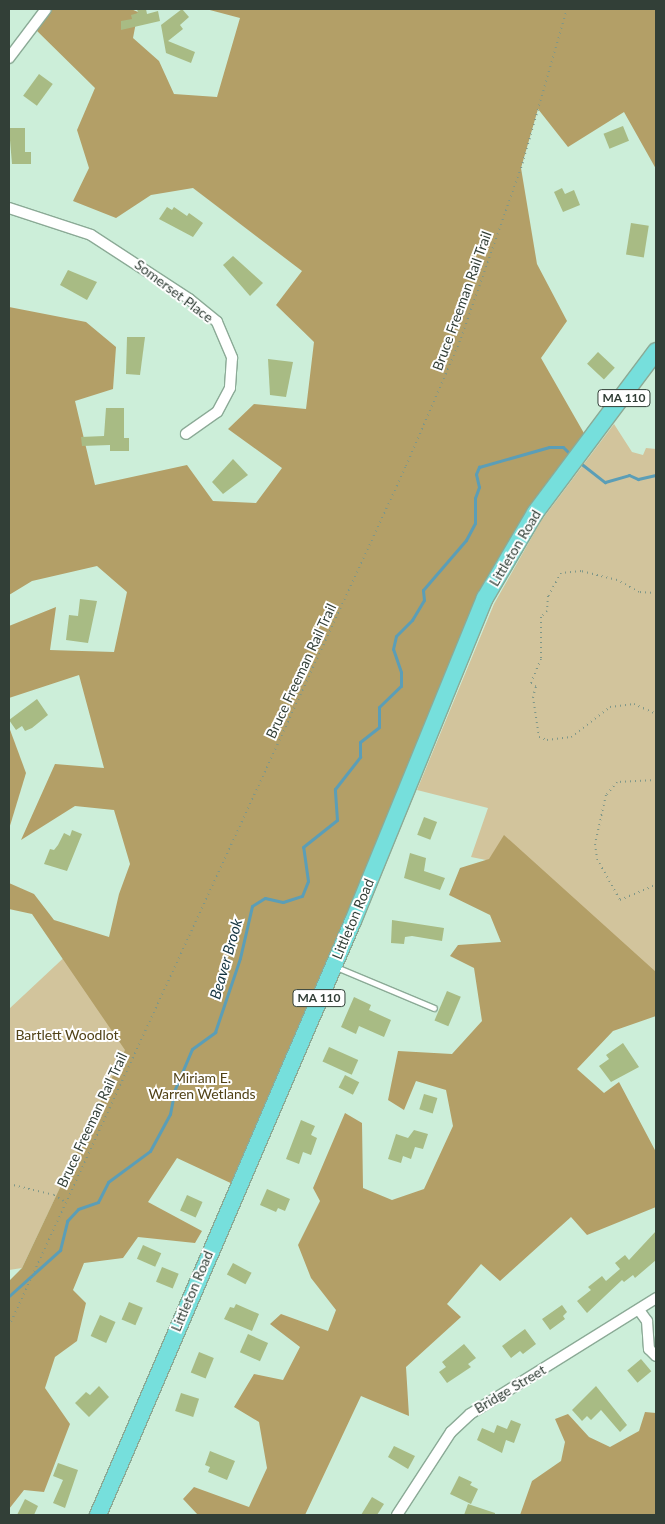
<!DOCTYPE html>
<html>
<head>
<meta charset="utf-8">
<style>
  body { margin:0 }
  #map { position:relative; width:665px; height:1524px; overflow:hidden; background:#cceed9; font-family:Lato,sans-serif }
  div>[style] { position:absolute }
  .green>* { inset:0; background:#d2c49c }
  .forest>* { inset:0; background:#b39f67 }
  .stream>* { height:3px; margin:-1.5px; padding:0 1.5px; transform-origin:1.5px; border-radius:1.5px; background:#5b9eb7 }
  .building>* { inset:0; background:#a8bb84; transform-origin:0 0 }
  .path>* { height:2px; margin-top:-1px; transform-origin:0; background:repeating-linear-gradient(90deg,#7f9788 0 1px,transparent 0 5px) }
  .roads { filter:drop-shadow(1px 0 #8baa96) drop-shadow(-1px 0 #8baa96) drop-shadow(0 1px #8baa96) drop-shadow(0 -1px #8baa96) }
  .lane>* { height:5px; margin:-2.5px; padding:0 2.5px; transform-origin:2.5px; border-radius:2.5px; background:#fff }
  .street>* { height:10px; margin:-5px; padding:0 5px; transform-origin:5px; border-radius:5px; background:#fff }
  .primary>* { height:16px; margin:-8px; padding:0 8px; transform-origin:8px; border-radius:8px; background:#76dfdc }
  span { translate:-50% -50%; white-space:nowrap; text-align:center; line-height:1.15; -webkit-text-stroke:4px #fff; paint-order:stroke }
  .shield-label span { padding:1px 4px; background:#fff; border:1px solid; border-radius:4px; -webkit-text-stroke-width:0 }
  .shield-label { font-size:12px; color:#323f37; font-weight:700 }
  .street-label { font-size:14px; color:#323f37 }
  .park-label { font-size:14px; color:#514216 }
  .water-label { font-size:15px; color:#13333f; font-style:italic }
  .frame { position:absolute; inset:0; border:10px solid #323f37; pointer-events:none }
</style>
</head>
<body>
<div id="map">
  <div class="green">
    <div style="clip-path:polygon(614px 424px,632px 452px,643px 455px,646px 448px,656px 449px,656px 997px,511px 865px,471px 857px,488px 808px,417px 790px,494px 604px,541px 521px)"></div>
    <div style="clip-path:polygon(71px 951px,144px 1011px,22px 1268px,9px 1270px,9px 1009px)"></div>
  </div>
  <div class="forest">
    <div style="clip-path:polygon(46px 9px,131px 9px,138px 12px,133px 38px,159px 61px,174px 94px,217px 97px,240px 18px,206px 9px,656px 9px,656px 169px,624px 112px,568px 147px,538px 109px,521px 168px,537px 264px,567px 321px,541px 358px,589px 442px,516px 542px,237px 1186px,177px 1158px,148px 1202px,202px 1231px,195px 1243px,138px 1237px,123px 1258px,84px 1263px,73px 1290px,86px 1303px,77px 1341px,55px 1357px,45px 1388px,70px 1424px,44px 1492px,24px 1490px,9px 1509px,9px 1281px,22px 1268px,125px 1050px,32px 914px,9px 909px,9px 883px,34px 894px,54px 920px,109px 937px,119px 894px,130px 864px,114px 810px,75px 806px,21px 840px,55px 764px,104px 768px,79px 675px,9px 698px,9px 626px,56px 607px,50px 650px,114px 652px,127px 592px,97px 566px,32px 581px,9px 595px,9px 307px,86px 322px,116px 347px,113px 389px,75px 401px,95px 485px,187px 465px,213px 501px,256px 503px,282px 468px,228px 429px,254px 404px,306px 409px,314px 342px,276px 305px,302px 271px,193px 188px,151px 195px,116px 218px,73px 201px,89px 168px,77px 130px,95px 88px,33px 27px)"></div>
    <div style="clip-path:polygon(9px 727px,26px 773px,9px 829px)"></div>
    <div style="clip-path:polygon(504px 835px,656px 972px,656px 1016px,613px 1031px,577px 1069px,604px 1093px,619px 1082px,656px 1152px,656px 1207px,587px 1235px,571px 1217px,500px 1281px,481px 1264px,447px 1304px,461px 1317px,406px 1367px,409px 1416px,361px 1396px,305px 1515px,198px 1515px,183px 1499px,194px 1487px,249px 1507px,267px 1468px,259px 1422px,234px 1407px,254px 1374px,283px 1380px,300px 1347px,270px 1324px,281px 1314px,328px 1331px,336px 1310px,311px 1278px,298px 1245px,320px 1201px,313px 1188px,345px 1113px,362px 1123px,363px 1188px,392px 1200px,424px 1189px,453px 1126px,446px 1090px,416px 1081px,404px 1110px,388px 1100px,398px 1051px,452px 1054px,482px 1021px,474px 968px,450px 956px,458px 945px,501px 942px,490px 915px,449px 895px,460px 868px,489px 859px)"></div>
    <div style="clip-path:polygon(645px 1412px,656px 1413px,656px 1515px,520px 1515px,532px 1481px,561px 1461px,565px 1442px,555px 1419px,568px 1414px,589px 1437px,610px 1447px,639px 1431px)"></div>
  </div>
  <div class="stream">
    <div style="left:579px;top:462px;width:33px;rotate:38deg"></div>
    <div style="left:605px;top:482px;width:25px;rotate:-16deg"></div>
    <div style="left:629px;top:475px;width:10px;rotate:24deg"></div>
    <div style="left:638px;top:479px;width:18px;rotate:-13deg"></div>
    <div style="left:9px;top:1296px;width:69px;rotate:-42deg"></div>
    <div style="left:60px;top:1250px;width:30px;rotate:-76deg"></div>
    <div style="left:67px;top:1221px;width:16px;rotate:-47deg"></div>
    <div style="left:78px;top:1209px;width:21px;rotate:-19deg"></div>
    <div style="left:98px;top:1202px;width:22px;rotate:-63deg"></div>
    <div style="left:108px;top:1182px;width:52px;rotate:-36.4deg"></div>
    <div style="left:150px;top:1151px;width:42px;rotate:-61.6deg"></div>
    <div style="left:170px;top:1114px;width:25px;rotate:-79deg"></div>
    <div style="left:175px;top:1089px;width:43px;rotate:-67deg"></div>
    <div style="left:192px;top:1049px;width:29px;rotate:-36deg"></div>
    <div style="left:215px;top:1032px;width:78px;rotate:-71.3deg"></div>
    <div style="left:240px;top:958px;width:53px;rotate:-77deg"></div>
    <div style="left:252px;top:906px;width:15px;rotate:-32deg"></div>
    <div style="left:265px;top:898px;width:18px;rotate:13deg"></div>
    <div style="left:283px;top:902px;width:20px;rotate:-18deg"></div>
    <div style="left:302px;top:896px;width:16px;rotate:-68deg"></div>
    <div style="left:308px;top:881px;width:34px;rotate:-98deg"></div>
    <div style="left:303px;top:847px;width:43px;rotate:-38.5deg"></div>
    <div style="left:337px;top:820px;width:31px;rotate:-94deg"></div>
    <div style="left:335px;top:789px;width:41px;rotate:-52deg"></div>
    <div style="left:360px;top:757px;width:15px;rotate:-90deg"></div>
    <div style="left:360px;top:742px;width:24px;rotate:-38deg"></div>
    <div style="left:379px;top:727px;width:20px;rotate:-90deg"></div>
    <div style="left:379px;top:707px;width:30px;rotate:-44deg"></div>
    <div style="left:401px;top:686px;width:14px;rotate:-90deg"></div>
    <div style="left:401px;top:672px;width:24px;rotate:-109deg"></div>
    <div style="left:393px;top:649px;width:13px;rotate:-77deg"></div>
    <div style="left:396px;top:636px;width:23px;rotate:-45deg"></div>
    <div style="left:412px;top:620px;width:23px;rotate:-59deg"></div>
    <div style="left:424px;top:600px;width:10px;rotate:-96deg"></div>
    <div style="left:423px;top:590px;width:66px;rotate:-49.3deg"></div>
    <div style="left:466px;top:540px;width:19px;rotate:-62deg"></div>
    <div style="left:475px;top:523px;width:25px;rotate:-90deg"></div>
    <div style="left:475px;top:498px;width:12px;rotate:-70deg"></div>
    <div style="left:479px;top:487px;width:13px;rotate:-103deg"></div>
    <div style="left:476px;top:474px;width:8px;rotate:-67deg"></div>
    <div style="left:479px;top:467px;width:73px;rotate:-15.9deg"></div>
    <div style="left:549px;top:447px;width:14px"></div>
    <div style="left:563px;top:447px;width:11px;rotate:45deg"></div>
  </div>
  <div class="building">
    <div style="clip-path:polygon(137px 9px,146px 9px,147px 14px,158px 11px,160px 21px,121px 30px,121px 21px,132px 19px,131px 15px,138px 13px)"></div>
    <div style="clip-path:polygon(182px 9px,189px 17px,180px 25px,183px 29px,168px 41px,195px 52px,191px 63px,166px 53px,161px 25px)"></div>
    <div style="left:39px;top:74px;width:17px;height:27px;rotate:36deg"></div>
    <div style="left:623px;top:126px;width:16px;height:21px;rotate:68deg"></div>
    <div style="clip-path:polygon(9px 128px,25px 128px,25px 152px,31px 152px,31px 164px,12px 164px)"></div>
    <div style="clip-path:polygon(562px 188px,565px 194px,574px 190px,580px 205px,563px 212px,554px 192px)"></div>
    <div style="clip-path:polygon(167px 207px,172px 210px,174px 207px,187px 216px,189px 213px,203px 223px,193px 237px,159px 219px)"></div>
    <div style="left:631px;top:223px;width:18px;height:32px;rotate:9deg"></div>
    <div style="clip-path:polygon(233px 256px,263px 283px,250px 296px,223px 265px)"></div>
    <div style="clip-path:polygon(68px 270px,97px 282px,87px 300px,60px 285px)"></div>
    <div style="clip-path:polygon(127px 337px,145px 337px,140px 375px,126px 374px)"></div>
    <div style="left:598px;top:352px;width:23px;height:16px;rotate:43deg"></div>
    <div style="clip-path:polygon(268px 359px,293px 362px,286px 397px,270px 395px)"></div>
    <div style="clip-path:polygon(106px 408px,124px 408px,124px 438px,129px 438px,129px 451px,110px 451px,110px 445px,82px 446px,81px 437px,104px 436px)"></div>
    <div style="clip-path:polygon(233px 459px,248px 475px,223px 494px,212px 482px)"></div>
    <div style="clip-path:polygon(80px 599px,97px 601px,88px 643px,66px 640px,69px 615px,78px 616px)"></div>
    <div style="clip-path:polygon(37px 699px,48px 715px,32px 728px,25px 731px,22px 726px,16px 730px,9px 720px)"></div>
    <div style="left:424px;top:817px;width:14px;height:19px;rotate:21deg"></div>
    <div style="clip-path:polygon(72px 830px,82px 834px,67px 871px,44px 864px,50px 849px,54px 850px,58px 845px,64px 833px,70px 836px)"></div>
    <div style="clip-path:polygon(410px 853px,426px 858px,424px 871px,445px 878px,440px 890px,404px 878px)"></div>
    <div style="clip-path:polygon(392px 920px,444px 928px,442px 941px,412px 936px,405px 937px,404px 944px,391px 943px)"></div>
    <div style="left:447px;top:991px;width:15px;height:32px;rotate:23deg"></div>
    <div style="clip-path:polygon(354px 997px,371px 1005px,369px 1010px,391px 1020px,384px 1037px,359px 1026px,356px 1034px,341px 1027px)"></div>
    <div style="clip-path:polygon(623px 1043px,639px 1067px,611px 1082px,599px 1066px,609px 1059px,606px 1055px)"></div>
    <div style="left:329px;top:1047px;width:32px;height:16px;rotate:24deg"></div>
    <div style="left:345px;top:1075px;width:16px;height:14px;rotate:27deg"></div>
    <div style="left:424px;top:1094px;width:14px;height:16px;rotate:17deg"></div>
    <div style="clip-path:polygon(301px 1120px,315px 1126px,311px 1135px,317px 1138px,311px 1155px,303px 1152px,299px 1164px,286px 1159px)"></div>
    <div style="clip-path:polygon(414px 1130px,428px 1134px,423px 1149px,415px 1147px,411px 1159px,403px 1156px,401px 1163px,388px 1159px,396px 1134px,408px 1138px)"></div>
    <div style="clip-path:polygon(267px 1189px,290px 1199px,285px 1211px,278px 1208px,276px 1212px,260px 1205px)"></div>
    <div style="left:187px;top:1195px;width:17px;height:17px;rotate:24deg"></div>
    <div style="clip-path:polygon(656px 1231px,656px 1260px,635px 1278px,633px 1275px,624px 1282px,622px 1280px,587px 1313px,577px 1301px,591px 1290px,588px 1287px,602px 1276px,606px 1281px,620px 1269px,615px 1263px,625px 1255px,629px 1260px)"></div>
    <div style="left:143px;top:1245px;width:20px;height:15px;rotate:24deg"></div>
    <div style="left:233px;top:1263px;width:21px;height:13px;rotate:28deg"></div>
    <div style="left:162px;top:1267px;width:18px;height:16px;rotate:22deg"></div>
    <div style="left:129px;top:1302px;width:15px;height:19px;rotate:23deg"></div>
    <div style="clip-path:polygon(236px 1304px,259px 1314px,252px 1331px,224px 1319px,230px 1307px,234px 1308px)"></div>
    <div style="clip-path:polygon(562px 1305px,567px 1312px,563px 1316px,565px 1319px,550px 1330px,542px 1319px)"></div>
    <div style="left:100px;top:1315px;width:17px;height:23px;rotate:24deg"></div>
    <div style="clip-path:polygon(525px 1329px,536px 1344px,523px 1354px,520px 1351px,511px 1358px,502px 1346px)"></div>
    <div style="left:248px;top:1334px;width:22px;height:20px;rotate:24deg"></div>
    <div style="clip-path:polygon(464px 1344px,476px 1358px,468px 1364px,471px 1367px,447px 1383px,439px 1372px,446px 1367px,442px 1362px)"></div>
    <div style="left:199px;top:1352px;width:16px;height:22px;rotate:22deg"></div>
    <div style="left:641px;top:1359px;width:16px;height:18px;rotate:50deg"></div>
    <div style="clip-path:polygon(99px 1386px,109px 1397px,89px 1417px,75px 1403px,86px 1392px,90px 1395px)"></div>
    <div style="clip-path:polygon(596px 1386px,627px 1425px,620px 1432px,601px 1410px,591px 1420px,587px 1416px,582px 1421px,572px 1410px)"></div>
    <div style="left:181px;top:1393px;width:19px;height:19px;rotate:18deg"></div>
    <div style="clip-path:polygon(511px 1420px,521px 1424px,514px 1443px,506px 1440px,502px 1453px,477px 1440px,482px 1428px,494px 1433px,497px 1425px,507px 1429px)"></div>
    <div style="clip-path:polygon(394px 1446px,415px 1456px,408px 1469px,388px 1457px)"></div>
    <div style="clip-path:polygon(210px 1451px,235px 1461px,227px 1480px,208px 1472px,210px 1467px,205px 1465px)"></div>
    <div style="clip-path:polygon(58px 1463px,78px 1470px,65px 1508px,53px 1503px,63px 1480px,53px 1476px)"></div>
    <div style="clip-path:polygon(459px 1476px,472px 1482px,470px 1485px,478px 1489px,471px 1504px,450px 1494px)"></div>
    <div style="clip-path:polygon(372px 1497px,384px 1504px,377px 1515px,361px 1515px)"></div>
    <div style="clip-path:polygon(25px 1499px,38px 1506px,34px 1515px,17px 1515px)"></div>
    <div style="clip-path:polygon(468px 1504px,495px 1513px,495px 1515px,464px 1515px)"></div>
  </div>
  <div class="path">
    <div style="left:656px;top:593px;width:17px;rotate:-177deg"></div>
    <div style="left:639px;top:592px;width:25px;rotate:-151deg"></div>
    <div style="left:617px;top:580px;width:37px;rotate:-166deg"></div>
    <div style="left:581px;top:571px;width:20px;rotate:174deg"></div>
    <div style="left:561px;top:573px;width:26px;rotate:119deg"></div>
    <div style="left:548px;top:596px;width:15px;rotate:94deg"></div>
    <div style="left:547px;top:611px;width:8px;rotate:135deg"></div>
    <div style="left:541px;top:617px;width:42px;rotate:90deg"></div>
    <div style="left:541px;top:659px;width:26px;rotate:113deg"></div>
    <div style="left:531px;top:683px;width:6px;rotate:39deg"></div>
    <div style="left:536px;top:687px;width:10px;rotate:107deg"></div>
    <div style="left:533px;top:697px;width:40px;rotate:81.5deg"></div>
    <div style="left:539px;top:737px;width:9px;rotate:21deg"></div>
    <div style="left:547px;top:740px;width:24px;rotate:-7deg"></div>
    <div style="left:571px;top:737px;width:49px;rotate:-37.6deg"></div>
    <div style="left:610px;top:707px;width:24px;rotate:-7deg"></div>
    <div style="left:634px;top:704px;width:24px;rotate:24deg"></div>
    <div style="left:656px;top:780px;width:39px;rotate:177deg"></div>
    <div style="left:617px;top:782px;width:17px;rotate:130deg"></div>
    <div style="left:606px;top:795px;width:50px;rotate:102.7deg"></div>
    <div style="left:595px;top:844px;width:15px;rotate:82deg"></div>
    <div style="left:597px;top:859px;width:47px;rotate:60.7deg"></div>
    <div style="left:620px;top:900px;width:39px;rotate:-23deg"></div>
    <div style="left:9px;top:1184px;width:46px;rotate:13.7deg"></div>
    <div style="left:54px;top:1195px;width:13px;rotate:32deg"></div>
    <div style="left:9px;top:1326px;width:947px;rotate:-65.22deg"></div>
    <div style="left:406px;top:466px;width:139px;rotate:-66.7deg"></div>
    <div style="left:461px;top:338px;width:180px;rotate:-70.6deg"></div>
    <div style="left:521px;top:168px;width:166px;rotate:-73.9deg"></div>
  </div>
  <div class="roads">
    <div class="lane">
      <div style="left:336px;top:967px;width:106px;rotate:22.7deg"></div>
    </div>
    <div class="street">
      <div style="left:9px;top:58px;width:61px;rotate:-52.9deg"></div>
      <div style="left:9px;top:208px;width:86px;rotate:18.2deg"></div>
      <div style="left:91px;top:235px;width:117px;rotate:33.1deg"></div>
      <div style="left:189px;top:299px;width:36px;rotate:39deg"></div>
      <div style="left:217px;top:322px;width:39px;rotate:67deg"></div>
      <div style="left:232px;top:358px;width:30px;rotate:94deg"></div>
      <div style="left:230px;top:388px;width:27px;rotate:118deg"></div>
      <div style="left:217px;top:412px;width:38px;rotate:145deg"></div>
      <div style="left:639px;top:1310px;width:14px;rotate:54deg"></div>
      <div style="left:647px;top:1321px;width:28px;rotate:86deg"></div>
      <div style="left:649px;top:1349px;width:10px;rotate:45deg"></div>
      <div style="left:397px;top:1515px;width:99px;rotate:-57deg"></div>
      <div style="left:451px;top:1432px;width:26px;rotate:-43deg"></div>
      <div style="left:470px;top:1414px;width:219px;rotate:-31.9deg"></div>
    </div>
    <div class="primary">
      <div style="left:98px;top:1515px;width:646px;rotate:-66.77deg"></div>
      <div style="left:353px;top:921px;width:349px;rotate:-67.8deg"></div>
      <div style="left:485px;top:598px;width:99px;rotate:-59.5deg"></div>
      <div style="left:535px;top:513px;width:202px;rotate:-53.2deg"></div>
    </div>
  </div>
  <div class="shield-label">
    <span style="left:624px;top:398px">MA 110</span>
    <span style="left:319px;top:998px">MA 110</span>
  </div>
  <div class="street-label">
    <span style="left:174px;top:291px;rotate:37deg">Somerset Place</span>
    <span style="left:462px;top:301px;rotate:-70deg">Bruce Freeman Rail Trail</span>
    <span style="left:515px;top:548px;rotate:-59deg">Littleton Road</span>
    <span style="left:301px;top:671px;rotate:-65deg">Bruce Freeman Rail Trail</span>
    <span style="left:353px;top:919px;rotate:-67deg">Littleton Road</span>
    <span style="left:92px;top:1120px;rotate:-65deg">Bruce Freeman Rail Trail</span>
    <span style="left:192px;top:1291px;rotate:-67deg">Littleton Road</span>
    <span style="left:510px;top:1389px;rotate:-31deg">Bridge Street</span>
  </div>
  <div class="park-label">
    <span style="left:67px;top:1035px">Bartlett Woodlot</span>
    <span style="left:202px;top:1086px">Miriam E.<br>Warren Wetlands</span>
  </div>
  <div class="water-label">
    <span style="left:226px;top:959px;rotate:-74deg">Beaver Brook</span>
  </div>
  <div class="frame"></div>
</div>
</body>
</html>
